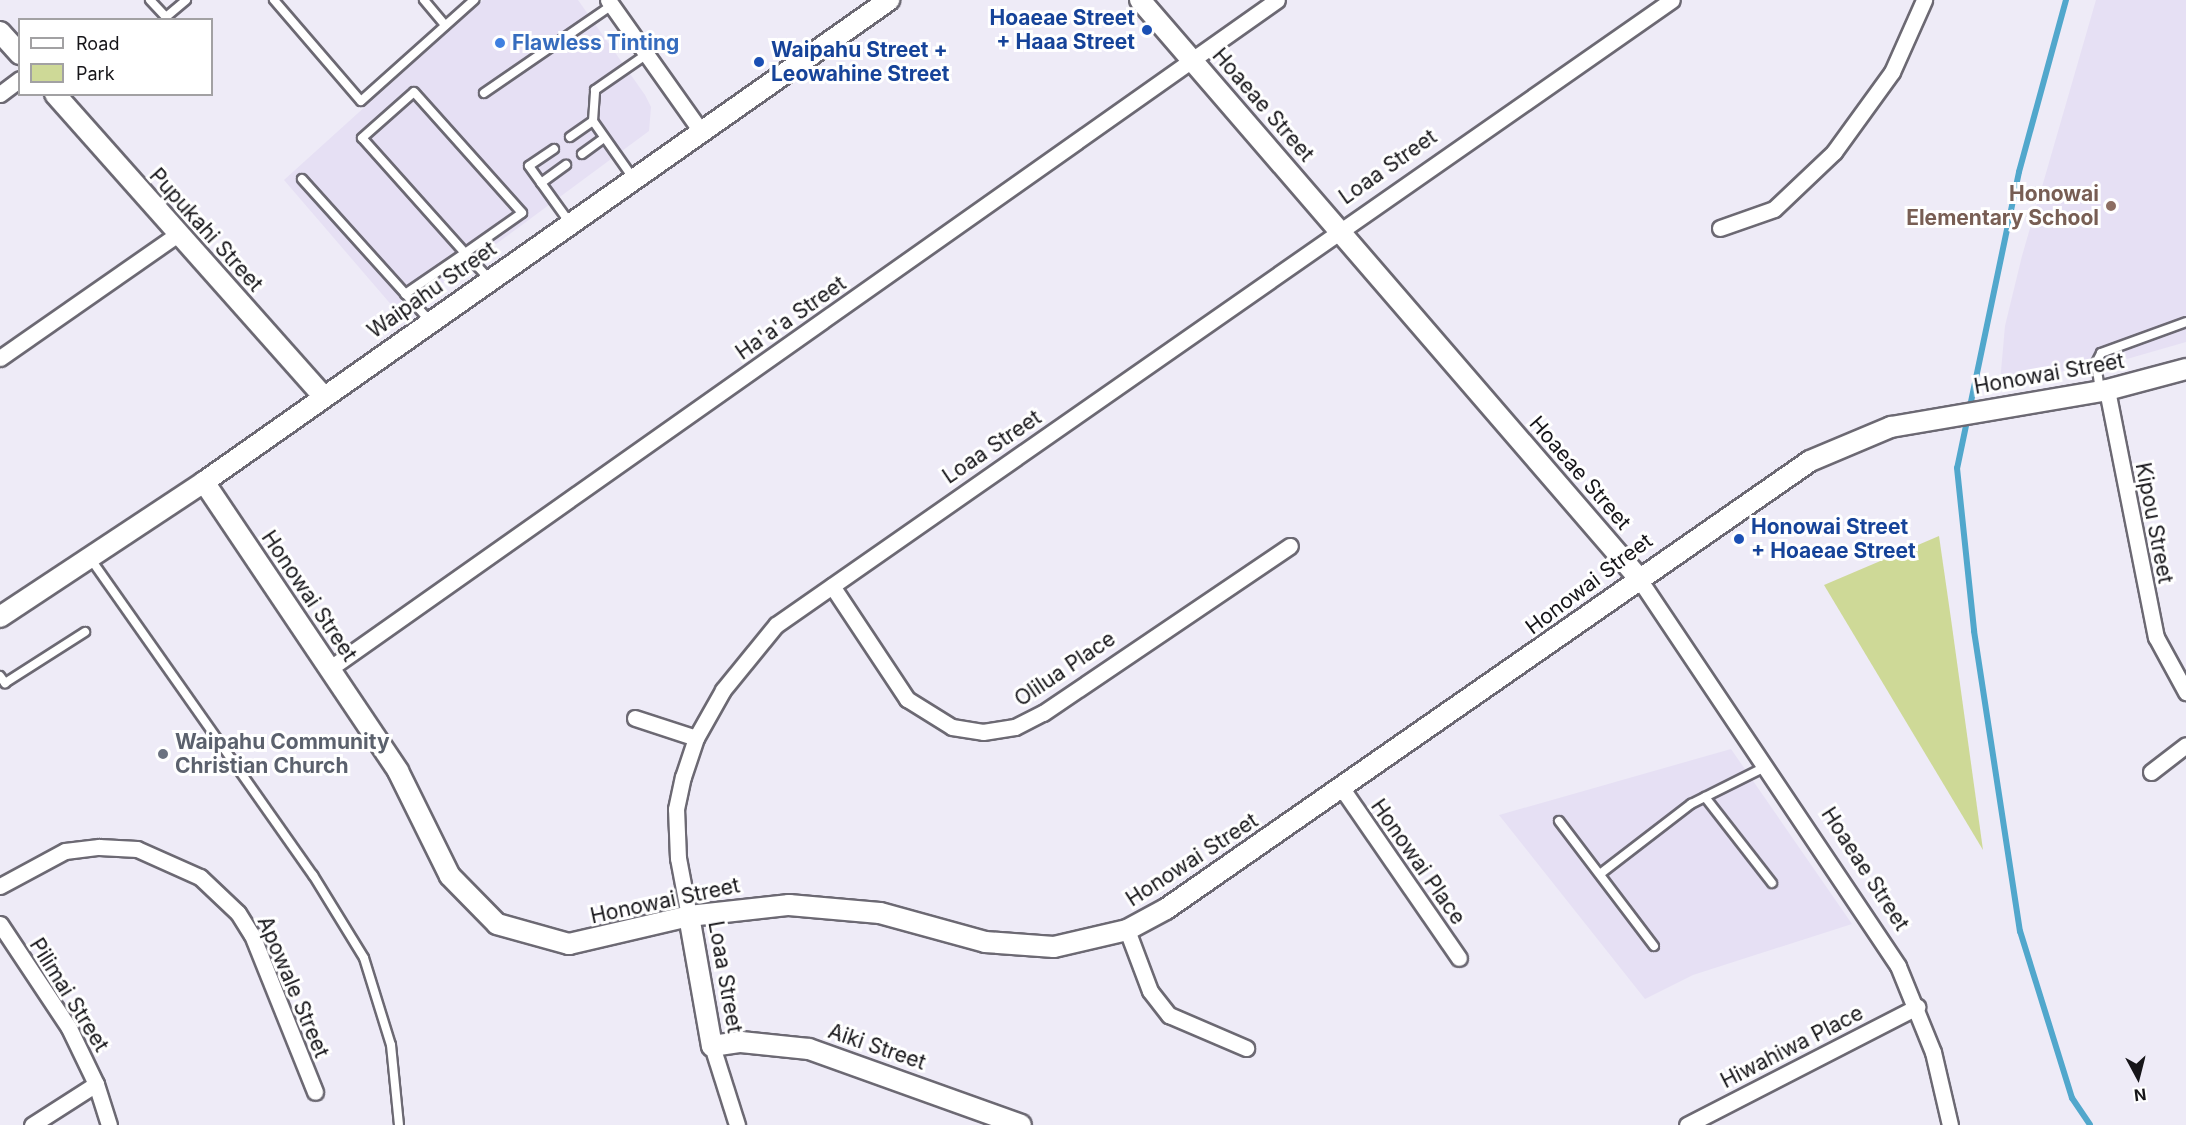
<!DOCTYPE html>
<html>
<head>
<meta charset="utf-8">
<style>
  body { margin:0 }
  #map { position:relative; width:2186px; height:1125px; overflow:hidden; background:#eeebf7; font-family:Inter,sans-serif }
  div>[style] { position:absolute }
  .built>* { inset:0; background:#e6e0f4 }
  .green>* { inset:0; background:#ced997 }
  .stream>* { height:6px; margin:-3px; padding:0 3px; transform-origin:3px; border-radius:3px; background:#51a7cc }
  .roads { filter:drop-shadow(2px 0 #6c6973) drop-shadow(-2px 0 #6c6973) drop-shadow(0 2px #6c6973) drop-shadow(0 -2px #6c6973) }
  .service>* { height:8px; margin:-4px; padding:0 4px; transform-origin:4px; border-radius:4px; background:#fff }
  .minor>* { height:15px; margin:-7.5px; padding:0 7.5px; transform-origin:7.5px; border-radius:7.5px; background:#fff }
  .tertiary>* { height:20px; margin:-10px; padding:0 10px; transform-origin:10px; border-radius:10px; background:#fff }
  .dots>* { width:16px; height:16px; translate:-50% -50%; box-sizing:border-box; border:3px solid #fff; border-radius:50% }
  span { translate:-50% -50%; white-space:nowrap; text-align:center; line-height:1.15; -webkit-text-stroke:6px #fff; paint-order:stroke }
  .transit-label { font-size:21px; color:#164399; font-weight:700 }
  .right { translate:-100% -50%; text-align:right }
  .left { translate:0 -50%; text-align:left }
  .shop-label { font-size:21px; color:#366cbe; font-weight:700 }
  .street-label { font-size:21px; color:#161519 }
  .education-label { font-size:21px; color:#785e54; font-weight:700 }
  .worship-label { font-size:21px; color:#5b616d; font-weight:700 }
  .legend { position:absolute; left:18px; top:18px; width:195px; height:78px; box-sizing:border-box; background:#fff; border:2px solid #a2a1a3; margin:0; padding:8px 10px; list-style:none; font-size:18px; color:#161519 }
  .legend li { display:flex; align-items:center; gap:12px; height:30px }
  .legend b { width:30px; border:2px solid #a2a1a3 }
  .north { position:absolute; left:2108px; top:1047px; width:60px; height:60px; -webkit-text-stroke:4px #fff; paint-order:stroke; rotate:173deg; font-size:16px; font-weight:700; line-height:24px; text-align:center; color:#161519 }
  .north::after { content:''; display:block; margin:auto; width:21px; height:27px; background:#161519; clip-path:polygon(50% 0,100% 100%,50% 72%,0 100%) }
</style>
</head>
<body>
<div id="map">
  <div class="built">
    <div style="clip-path:polygon(483px 0,578px 0,645px 95px,651px 107px,649px 131px,400px 315px,284px 180px)"></div>
    <div style="clip-path:polygon(2096px 0,2186px 0,2186px 342px,2120px 361px,2000px 383px,2005px 326px,2022px 256px)"></div>
    <div style="clip-path:polygon(1731px 749px,1852px 924px,1693px 975px,1645px 999px,1499px 815px)"></div>
  </div>
  <div class="green">
    <div style="clip-path:polygon(1939px 536px,1951px 619px,1983px 850px,1824px 585px)"></div>
  </div>
  <div class="stream">
    <div style="left:2066px;top:0;width:178px;rotate:105.3deg"></div>
    <div style="left:2019px;top:172px;width:302px;rotate:101.8deg"></div>
    <div style="left:1957px;top:468px;width:164px;rotate:84deg"></div>
    <div style="left:1974px;top:631px;width:304px;rotate:81.3deg"></div>
    <div style="left:2020px;top:931px;width:175px;rotate:72.7deg"></div>
    <div style="left:2072px;top:1098px;width:32px;rotate:56deg"></div>
  </div>
  <div class="roads">
    <div class="service">
      <div style="left:150px;top:0;width:23px;rotate:47deg"></div>
      <div style="left:166px;top:17px;width:26px;rotate:-40deg"></div>
      <div style="left:274px;top:0;width:133px;rotate:49.3deg"></div>
      <div style="left:361px;top:101px;width:152px;rotate:-41.8deg"></div>
      <div style="left:424px;top:0;width:33px;rotate:50deg"></div>
      <div style="left:414px;top:92px;width:162px;rotate:48.2deg"></div>
      <div style="left:522px;top:213px;width:70px;rotate:144.9deg"></div>
      <div style="left:465px;top:253px;width:154px;rotate:-131.8deg"></div>
      <div style="left:362px;top:138px;width:69px;rotate:-41.5deg"></div>
      <div style="left:484px;top:93px;width:155px;rotate:-34.5deg"></div>
      <div style="left:593px;top:121px;width:31px;rotate:-86deg"></div>
      <div style="left:595px;top:90px;width:63px;rotate:-34.7deg"></div>
      <div style="left:570px;top:137px;width:28px;rotate:-35deg"></div>
      <div style="left:593px;top:121px;width:70px;rotate:54.9deg"></div>
      <div style="left:554px;top:149px;width:30px;rotate:146deg"></div>
      <div style="left:529px;top:166px;width:70px;rotate:54.3deg"></div>
      <div style="left:582px;top:154px;width:27px;rotate:-36deg"></div>
      <div style="left:302px;top:179px;width:191px;rotate:48deg"></div>
      <div style="left:541px;top:183px;width:31px;rotate:-36deg"></div>
      <div style="left:405px;top:294px;width:73px;rotate:-34.3deg"></div>
      <div style="left:465px;top:253px;width:35px;rotate:47deg"></div>
      <div style="left:2100px;top:391px;width:28px;rotate:-98deg"></div>
      <div style="left:2096px;top:363px;width:11px;rotate:-63deg"></div>
      <div style="left:2101px;top:353px;width:90px;rotate:-20deg"></div>
      <div style="left:90px;top:558px;width:388px;rotate:54.9deg"></div>
      <div style="left:313px;top:875px;width:97px;rotate:58.4deg"></div>
      <div style="left:364px;top:958px;width:91px;rotate:72.8deg"></div>
      <div style="left:391px;top:1045px;width:80px;rotate:84.3deg"></div>
      <div style="left:0;top:676px;width:9px;rotate:54deg"></div>
      <div style="left:5px;top:683px;width:95px;rotate:-32.5deg"></div>
      <div style="left:1705px;top:797px;width:109px;rotate:52.1deg"></div>
      <div style="left:1559px;top:821px;width:157px;rotate:52.8deg"></div>
      <div style="left:1600px;top:874px;width:115px;rotate:-37.6deg"></div>
      <div style="left:1691px;top:804px;width:83px;rotate:-26.6deg"></div>
    </div>
    <div class="minor">
      <div style="left:608px;top:0;width:159px;rotate:54.7deg"></div>
      <div style="left:0;top:94px;width:25px;rotate:-37deg"></div>
      <div style="left:1720px;top:228px;width:57px;rotate:-19.4deg"></div>
      <div style="left:1774px;top:209px;width:83px;rotate:-43.5deg"></div>
      <div style="left:1834px;top:152px;width:99px;rotate:-54.1deg"></div>
      <div style="left:1892px;top:72px;width:79px;rotate:-66deg"></div>
      <div style="left:0;top:358px;width:217px;rotate:-34.9deg"></div>
      <div style="left:2107px;top:390px;width:252px;rotate:78.8deg"></div>
      <div style="left:2156px;top:637px;width:63px;rotate:61.4deg"></div>
      <div style="left:1637px;top:576px;width:469px;rotate:56.2deg"></div>
      <div style="left:1898px;top:966px;width:93px;rotate:67.9deg"></div>
      <div style="left:1933px;top:1052px;width:75px;rotate:76.9deg"></div>
      <div style="left:832px;top:586px;width:136px;rotate:56.4deg"></div>
      <div style="left:907px;top:699px;width:53px;rotate:31.9deg"></div>
      <div style="left:952px;top:727px;width:31px;rotate:9deg"></div>
      <div style="left:983px;top:732px;width:32px;rotate:-9deg"></div>
      <div style="left:1015px;top:727px;width:31px;rotate:-27deg"></div>
      <div style="left:1043px;top:713px;width:298px;rotate:-34.1deg"></div>
      <div style="left:329px;top:669px;width:1160px;rotate:-35.21deg"></div>
      <div style="left:635px;top:718px;width:64px;rotate:18.2deg"></div>
      <div style="left:2151px;top:772px;width:44px;rotate:-37.6deg"></div>
      <div style="left:1343px;top:790px;width:204px;rotate:55.4deg"></div>
      <div style="left:0;top:886px;width:74px;rotate:-28.3deg"></div>
      <div style="left:65px;top:851px;width:34px;rotate:-7deg"></div>
      <div style="left:99px;top:847px;width:38px;rotate:3deg"></div>
      <div style="left:137px;top:849px;width:69px;rotate:24deg"></div>
      <div style="left:200px;top:877px;width:52px;rotate:43.5deg"></div>
      <div style="left:238px;top:913px;width:26px;rotate:58deg"></div>
      <div style="left:252px;top:935px;width:169px;rotate:68.1deg"></div>
      <div style="left:689px;top:916px;width:59px;rotate:-100.7deg"></div>
      <div style="left:678px;top:858px;width:49px;rotate:-92.3deg"></div>
      <div style="left:676px;top:809px;width:33px;rotate:-78deg"></div>
      <div style="left:683px;top:777px;width:41px;rotate:-71.6deg"></div>
      <div style="left:696px;top:738px;width:55px;rotate:-60.6deg"></div>
      <div style="left:723px;top:690px;width:84px;rotate:-50.8deg"></div>
      <div style="left:776px;top:625px;width:1092px;rotate:-34.9deg"></div>
      <div style="left:0;top:924px;width:125px;rotate:56.4deg"></div>
      <div style="left:69px;top:1028px;width:62px;rotate:64.3deg"></div>
      <div style="left:96px;top:1084px;width:43px;rotate:72.4deg"></div>
      <div style="left:1127px;top:930px;width:65px;rotate:69.3deg"></div>
      <div style="left:1150px;top:991px;width:31px;rotate:52deg"></div>
      <div style="left:1169px;top:1015px;width:84px;rotate:23.2deg"></div>
      <div style="left:712px;top:1046px;width:83px;rotate:72.4deg"></div>
      <div style="left:32px;top:1125px;width:76px;rotate:-32.6deg"></div>
      <div style="left:1687px;top:1125px;width:259px;rotate:-27.2deg"></div>
    </div>
    <div class="tertiary">
      <div style="left:1140px;top:0;width:761px;rotate:49.21deg"></div>
      <div style="left:0;top:32px;width:30px;rotate:48deg"></div>
      <div style="left:55px;top:94px;width:404px;rotate:48.4deg"></div>
      <div style="left:204px;top:482px;width:348px;rotate:56.1deg"></div>
      <div style="left:398px;top:771px;width:117px;rotate:63.7deg"></div>
      <div style="left:450px;top:876px;width:67px;rotate:45.6deg"></div>
      <div style="left:497px;top:924px;width:75px;rotate:15.5deg"></div>
      <div style="left:569px;top:944px;width:123px;rotate:-13.1deg"></div>
      <div style="left:689px;top:916px;width:101px;rotate:-6.3deg"></div>
      <div style="left:789px;top:905px;width:91px;rotate:5deg"></div>
      <div style="left:880px;top:913px;width:109px;rotate:15.4deg"></div>
      <div style="left:985px;top:942px;width:69px;rotate:4.1deg"></div>
      <div style="left:1054px;top:947px;width:75px;rotate:-13.1deg"></div>
      <div style="left:1127px;top:930px;width:44px;rotate:-28.3deg"></div>
      <div style="left:1166px;top:909px;width:784px;rotate:-34.82deg"></div>
      <div style="left:1810px;top:461px;width:88px;rotate:-22.8deg"></div>
      <div style="left:1891px;top:427px;width:219px;rotate:-9.7deg"></div>
      <div style="left:2107px;top:390px;width:82px;rotate:-14.9deg"></div>
      <div style="left:0;top:617px;width:245px;rotate:-33.5deg"></div>
      <div style="left:204px;top:482px;width:838px;rotate:-35.13deg"></div>
      <div style="left:689px;top:916px;width:132px;rotate:80deg"></div>
      <div style="left:712px;top:1046px;width:29px;rotate:-8deg"></div>
      <div style="left:741px;top:1042px;width:68px;rotate:5.9deg"></div>
      <div style="left:809px;top:1049px;width:225px;rotate:19.7deg"></div>
    </div>
  </div>
  <div class="dots">
    <div style="left:1147px;top:30px;background:#1a4fb4"></div>
    <div style="left:500px;top:43px;background:#3f7fe0"></div>
    <div style="left:759px;top:62px;background:#1a4fb4"></div>
    <div style="left:2111px;top:206px;background:#8d6e63"></div>
    <div style="left:1739px;top:539px;background:#1a4fb4"></div>
    <div style="left:163px;top:754px;background:#6b7280"></div>
  </div>
  <div class="transit-label">
    <span class="right" style="left:1135px;top:30px">Hoaeae Street<br>+ Haaa Street</span>
    <span class="left" style="left:771px;top:62px">Waipahu Street +<br>Leowahine Street</span>
    <span class="left" style="left:1751px;top:539px">Honowai Street<br>+ Hoaeae Street</span>
  </div>
  <div class="shop-label">
    <span class="left" style="left:512px;top:43px">Flawless Tinting</span>
  </div>
  <div class="street-label">
    <span style="left:1263px;top:105px;rotate:49deg">Hoaeae Street</span>
    <span style="left:1388px;top:167px;rotate:-35deg">Loaa Street</span>
    <span style="left:206px;top:230px;rotate:48deg">Pupukahi Street</span>
    <span style="left:432px;top:290px;rotate:-35deg">Waipahu Street</span>
    <span style="left:791px;top:318px;rotate:-35deg">Ha'a'a Street</span>
    <span style="left:2049px;top:374px;rotate:-10deg">Honowai Street</span>
    <span style="left:992px;top:447px;rotate:-34deg">Loaa Street</span>
    <span style="left:1580px;top:473px;rotate:49deg">Hoaeae Street</span>
    <span style="left:2154px;top:523px;rotate:79deg">Kipou Street</span>
    <span style="left:1589px;top:584px;rotate:-37deg">Honowai Street</span>
    <span style="left:309px;top:596px;rotate:56deg">Honowai Street</span>
    <span style="left:1065px;top:669px;rotate:-34deg">Olilua Place</span>
    <span style="left:1192px;top:860px;rotate:-33deg">Honowai Street</span>
    <span style="left:1418px;top:862px;rotate:55deg">Honowai Place</span>
    <span style="left:1865px;top:869px;rotate:57deg">Hoaeae Street</span>
    <span style="left:665px;top:901px;rotate:-12deg">Honowai Street</span>
    <span style="left:725px;top:977px;rotate:80deg">Loaa Street</span>
    <span style="left:293px;top:987px;rotate:67deg">Apowale Street</span>
    <span style="left:69px;top:995px;rotate:58deg">Pilimai Street</span>
    <span style="left:877px;top:1047px;rotate:19deg">Aiki Street</span>
    <span style="left:1792px;top:1047px;rotate:-27deg">Hiwahiwa Place</span>
  </div>
  <div class="education-label">
    <span class="right" style="left:2099px;top:206px">Honowai<br>Elementary School</span>
  </div>
  <div class="worship-label">
    <span class="left" style="left:175px;top:754px">Waipahu Community<br>Christian Church</span>
  </div>
  <ul class="legend">
  <li><b style="height:8px;background:#fff"></b>Road</li>
  <li><b style="height:16px;background:#ced997"></b>Park</li>
  </ul>
  <div class="north">N</div>
</div>
</body>
</html>
